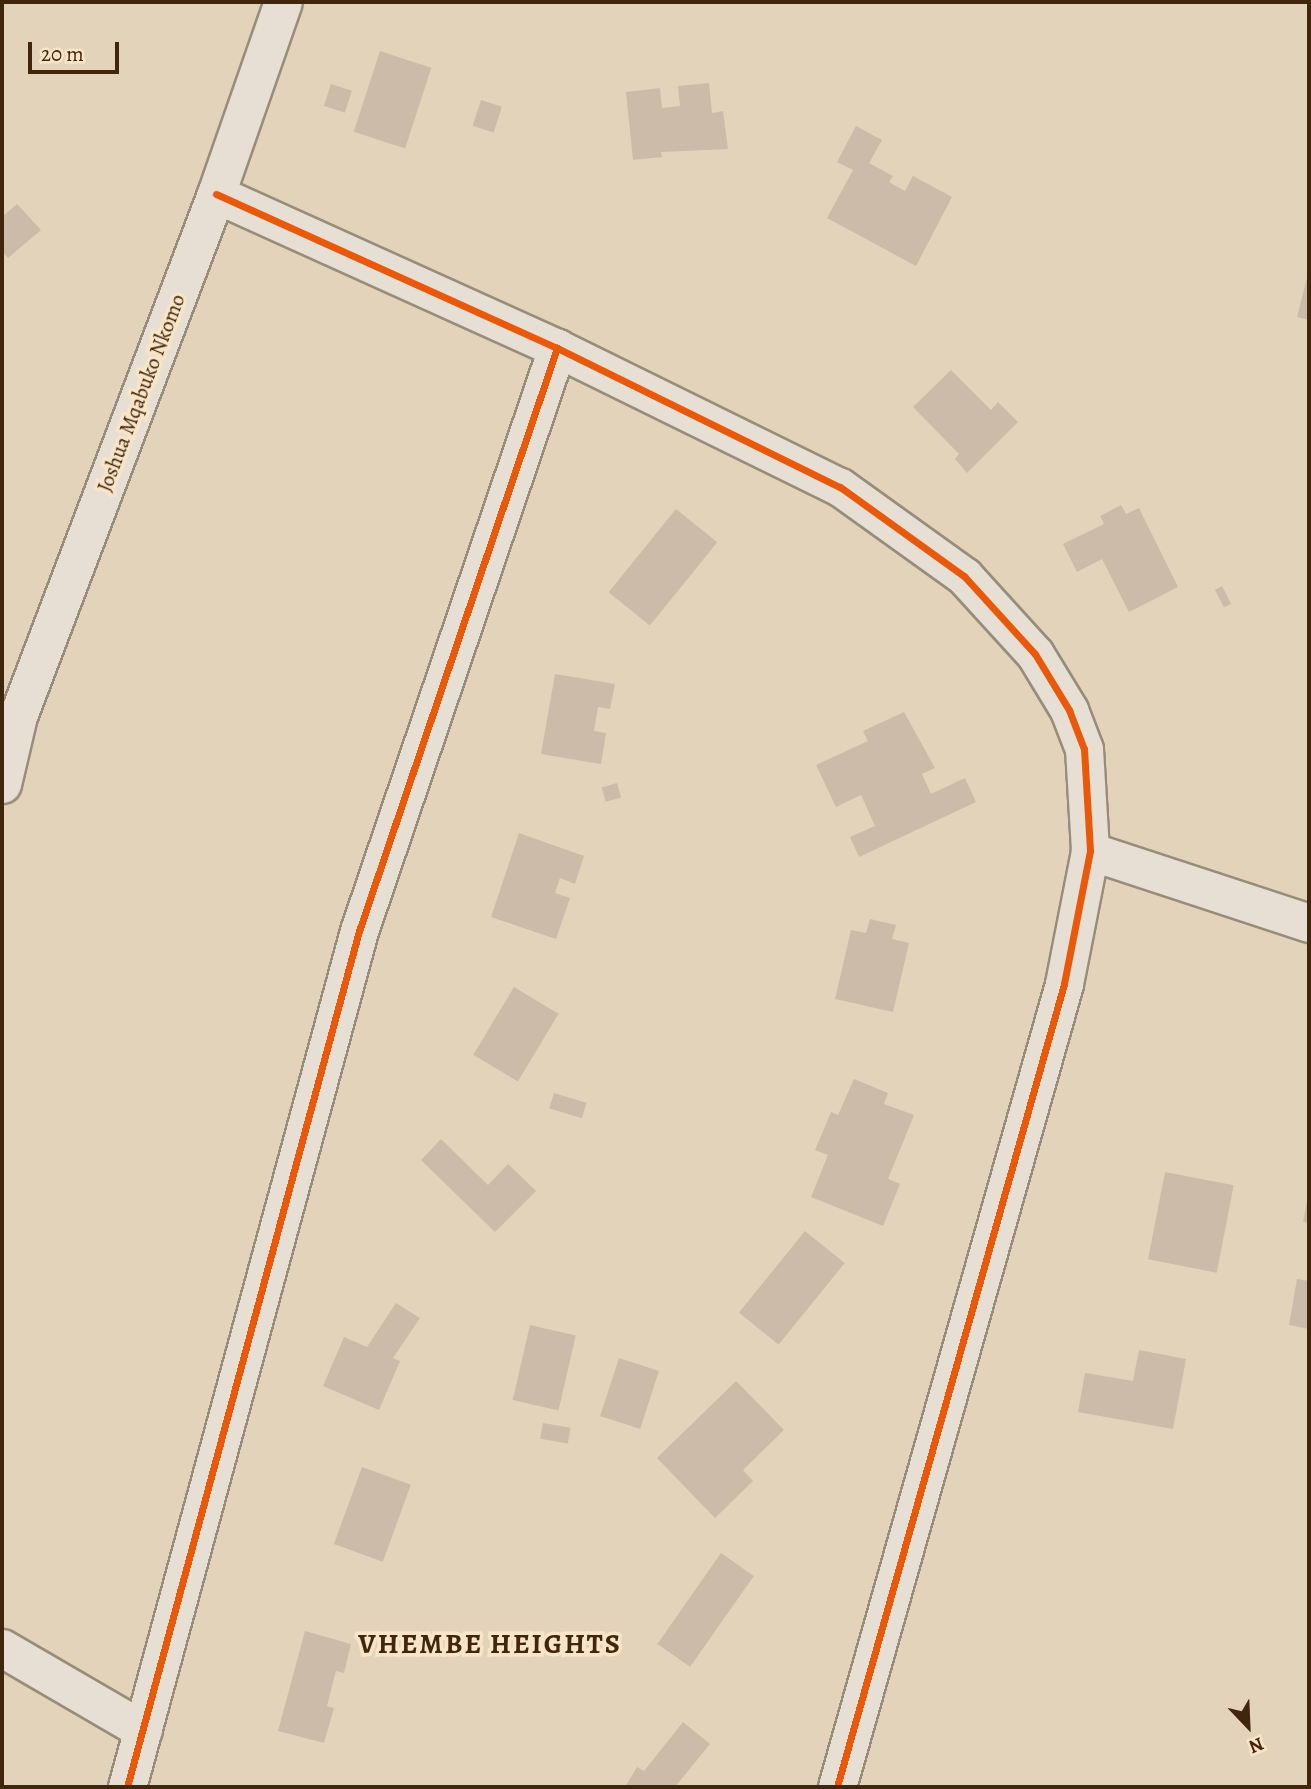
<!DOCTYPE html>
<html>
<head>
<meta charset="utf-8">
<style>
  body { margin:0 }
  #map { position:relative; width:1311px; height:1789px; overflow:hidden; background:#e3d3ba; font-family:Alegreya,serif }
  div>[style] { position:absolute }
  .building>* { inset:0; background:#ccbba8; transform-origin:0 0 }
  .roads { filter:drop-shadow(2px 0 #988c7a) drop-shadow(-2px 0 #988c7a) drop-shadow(0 2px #988c7a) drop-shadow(0 -2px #988c7a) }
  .minor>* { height:37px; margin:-18.5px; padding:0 18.5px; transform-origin:18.5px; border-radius:18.5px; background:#e7dfd3 }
  .cycleway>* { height:7px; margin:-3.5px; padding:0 3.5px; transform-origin:3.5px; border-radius:3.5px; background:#e8590c }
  span { translate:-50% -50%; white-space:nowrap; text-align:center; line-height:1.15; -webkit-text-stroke:7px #f8e5c7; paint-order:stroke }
  .street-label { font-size:21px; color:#40260c }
  .district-label { font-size:28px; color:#40260c; font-weight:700; letter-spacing:2px }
  .frame { position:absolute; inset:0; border:4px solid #40260c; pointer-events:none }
  .north { position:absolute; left:1213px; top:1691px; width:70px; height:70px; -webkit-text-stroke:5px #f8e5c7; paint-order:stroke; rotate:157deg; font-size:19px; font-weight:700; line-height:28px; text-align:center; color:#40260c }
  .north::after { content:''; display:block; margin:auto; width:24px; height:32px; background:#40260c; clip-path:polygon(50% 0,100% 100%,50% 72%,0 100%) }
  .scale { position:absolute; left:28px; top:42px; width:91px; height:32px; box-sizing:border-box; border:4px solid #40260c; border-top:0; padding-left:9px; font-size:21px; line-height:24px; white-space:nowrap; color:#40260c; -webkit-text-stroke:5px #f8e5c7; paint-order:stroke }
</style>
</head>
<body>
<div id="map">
  <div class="building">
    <div style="left:380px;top:51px;width:54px;height:85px;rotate:18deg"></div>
    <div style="clip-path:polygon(709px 83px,712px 113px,723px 111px,728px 149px,661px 152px,662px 157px,633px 160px,626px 92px,660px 88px,662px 108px,680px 106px,678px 86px)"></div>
    <div style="left:331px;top:84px;width:22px;height:23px;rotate:18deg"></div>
    <div style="left:481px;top:100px;width:22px;height:27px;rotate:18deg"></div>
    <div style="clip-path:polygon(856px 126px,882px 140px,869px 163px,893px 176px,889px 182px,905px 191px,913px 176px,952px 197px,916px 266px,827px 218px,853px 170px,837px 162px)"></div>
    <div style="clip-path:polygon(17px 204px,41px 230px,8px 258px,2px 251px,2px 217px)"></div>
    <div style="clip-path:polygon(1308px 274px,1309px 274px,1309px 320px,1297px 317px)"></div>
    <div style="clip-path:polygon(951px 370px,991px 410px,998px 402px,1018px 422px,967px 473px,955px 459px,959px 454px,913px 407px)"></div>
    <div style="clip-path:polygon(1121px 505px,1126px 514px,1139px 508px,1178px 587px,1129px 612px,1102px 559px,1077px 572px,1063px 544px,1104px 524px,1100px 516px)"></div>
    <div style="left:676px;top:509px;width:53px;height:107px;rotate:39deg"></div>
    <div style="left:1222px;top:586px;width:20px;height:8px;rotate:63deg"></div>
    <div style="clip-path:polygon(555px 674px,615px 684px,610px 709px,598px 707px,594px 731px,606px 733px,601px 764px,541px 754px)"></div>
    <div style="clip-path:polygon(904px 712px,935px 768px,922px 774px,931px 794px,965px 778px,976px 802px,859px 857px,850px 837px,875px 826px,861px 795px,836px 807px,816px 765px,868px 741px,863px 731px)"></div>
    <div style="left:617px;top:783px;width:15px;height:16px;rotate:74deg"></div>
    <div style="clip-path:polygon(519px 833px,584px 856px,575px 884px,560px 878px,555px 893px,570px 898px,556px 939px,491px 917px)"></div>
    <div style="clip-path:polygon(870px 919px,896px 925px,892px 939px,909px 943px,893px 1012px,835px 999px,851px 930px,866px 933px)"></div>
    <div style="left:514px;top:987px;width:52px;height:79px;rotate:31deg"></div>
    <div style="clip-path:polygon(854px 1079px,888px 1093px,884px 1104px,914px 1115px,888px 1179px,900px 1184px,883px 1226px,811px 1197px,828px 1155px,815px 1150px,831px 1112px,838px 1115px)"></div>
    <div style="left:554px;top:1093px;width:34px;height:16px;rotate:17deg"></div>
    <div style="clip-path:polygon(441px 1139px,488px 1185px,508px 1164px,536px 1191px,495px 1232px,421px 1160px)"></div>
    <div style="left:1165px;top:1172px;width:70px;height:89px;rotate:11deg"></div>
    <div style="clip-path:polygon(1308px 1196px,1309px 1196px,1309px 1223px,1303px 1222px)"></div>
    <div style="left:805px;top:1231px;width:51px;height:105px;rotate:39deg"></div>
    <div style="clip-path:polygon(1297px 1279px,1309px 1281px,1309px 1329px,1289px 1325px)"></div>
    <div style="clip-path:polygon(396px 1303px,420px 1318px,393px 1358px,400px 1361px,379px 1410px,323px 1386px,344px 1337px,367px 1347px)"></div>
    <div style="left:530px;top:1325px;width:47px;height:77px;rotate:13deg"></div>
    <div style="clip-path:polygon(1139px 1350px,1186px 1359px,1173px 1429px,1078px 1412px,1085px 1373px,1133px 1381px)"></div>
    <div style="left:619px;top:1358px;width:42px;height:61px;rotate:18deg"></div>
    <div style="clip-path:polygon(736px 1381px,784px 1430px,743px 1470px,753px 1481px,715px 1518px,657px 1458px)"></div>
    <div style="left:543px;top:1423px;width:28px;height:16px;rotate:10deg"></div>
    <div style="left:362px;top:1467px;width:52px;height:82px;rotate:20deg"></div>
    <div style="left:721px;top:1553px;width:40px;height:111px;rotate:35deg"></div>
    <div style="clip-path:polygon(305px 1631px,351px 1644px,344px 1673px,336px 1671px,327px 1706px,334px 1708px,324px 1743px,278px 1731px)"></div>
    <div style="clip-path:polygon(683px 1722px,710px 1744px,675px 1787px,625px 1787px,637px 1767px,644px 1771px)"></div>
  </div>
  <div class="roads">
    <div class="minor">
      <div style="left:216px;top:194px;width:374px;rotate:24.3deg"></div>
      <div style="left:557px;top:348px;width:315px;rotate:26.2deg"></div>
      <div style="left:840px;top:487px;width:153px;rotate:35.7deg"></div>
      <div style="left:964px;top:576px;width:105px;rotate:47.7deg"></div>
      <div style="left:1035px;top:654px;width:66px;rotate:58.7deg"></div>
      <div style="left:1069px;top:710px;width:42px;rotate:69deg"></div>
      <div style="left:1084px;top:749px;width:102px;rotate:86.6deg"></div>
      <div style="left:1090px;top:851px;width:136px;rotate:101.1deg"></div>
      <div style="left:1064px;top:984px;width:834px;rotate:105.79deg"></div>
      <div style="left:2px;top:784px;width:70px;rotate:-76.8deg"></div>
      <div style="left:18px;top:716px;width:558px;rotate:-69.23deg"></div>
      <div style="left:216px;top:194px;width:203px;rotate:-70.8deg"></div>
      <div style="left:1090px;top:851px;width:231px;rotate:18.2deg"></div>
      <div style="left:2px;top:1648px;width:163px;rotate:30.2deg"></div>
      <div style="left:127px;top:1787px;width:887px;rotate:-74.84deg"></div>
      <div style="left:359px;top:931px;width:616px;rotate:-71.24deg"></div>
    </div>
  </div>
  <div class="cycleway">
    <div style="left:216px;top:194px;width:374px;rotate:24.3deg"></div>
    <div style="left:557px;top:348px;width:315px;rotate:26.2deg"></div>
    <div style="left:840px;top:487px;width:153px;rotate:35.7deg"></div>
    <div style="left:964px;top:576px;width:105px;rotate:47.7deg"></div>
    <div style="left:1035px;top:654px;width:66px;rotate:58.7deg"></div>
    <div style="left:1069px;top:710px;width:42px;rotate:69deg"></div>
    <div style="left:1084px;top:749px;width:102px;rotate:86.6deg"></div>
    <div style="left:1090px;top:851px;width:136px;rotate:101.1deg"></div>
    <div style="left:1064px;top:984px;width:834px;rotate:105.79deg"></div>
    <div style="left:127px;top:1787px;width:887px;rotate:-74.84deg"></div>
    <div style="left:359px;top:931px;width:616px;rotate:-71.24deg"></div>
  </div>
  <div class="street-label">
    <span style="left:141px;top:393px;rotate:-69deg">Joshua Mqabuko Nkomo</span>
  </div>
  <div class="district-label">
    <span style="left:490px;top:1644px">VHEMBE HEIGHTS</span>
  </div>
  <div class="frame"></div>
  <div class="north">N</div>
  <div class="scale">20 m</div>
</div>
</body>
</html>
